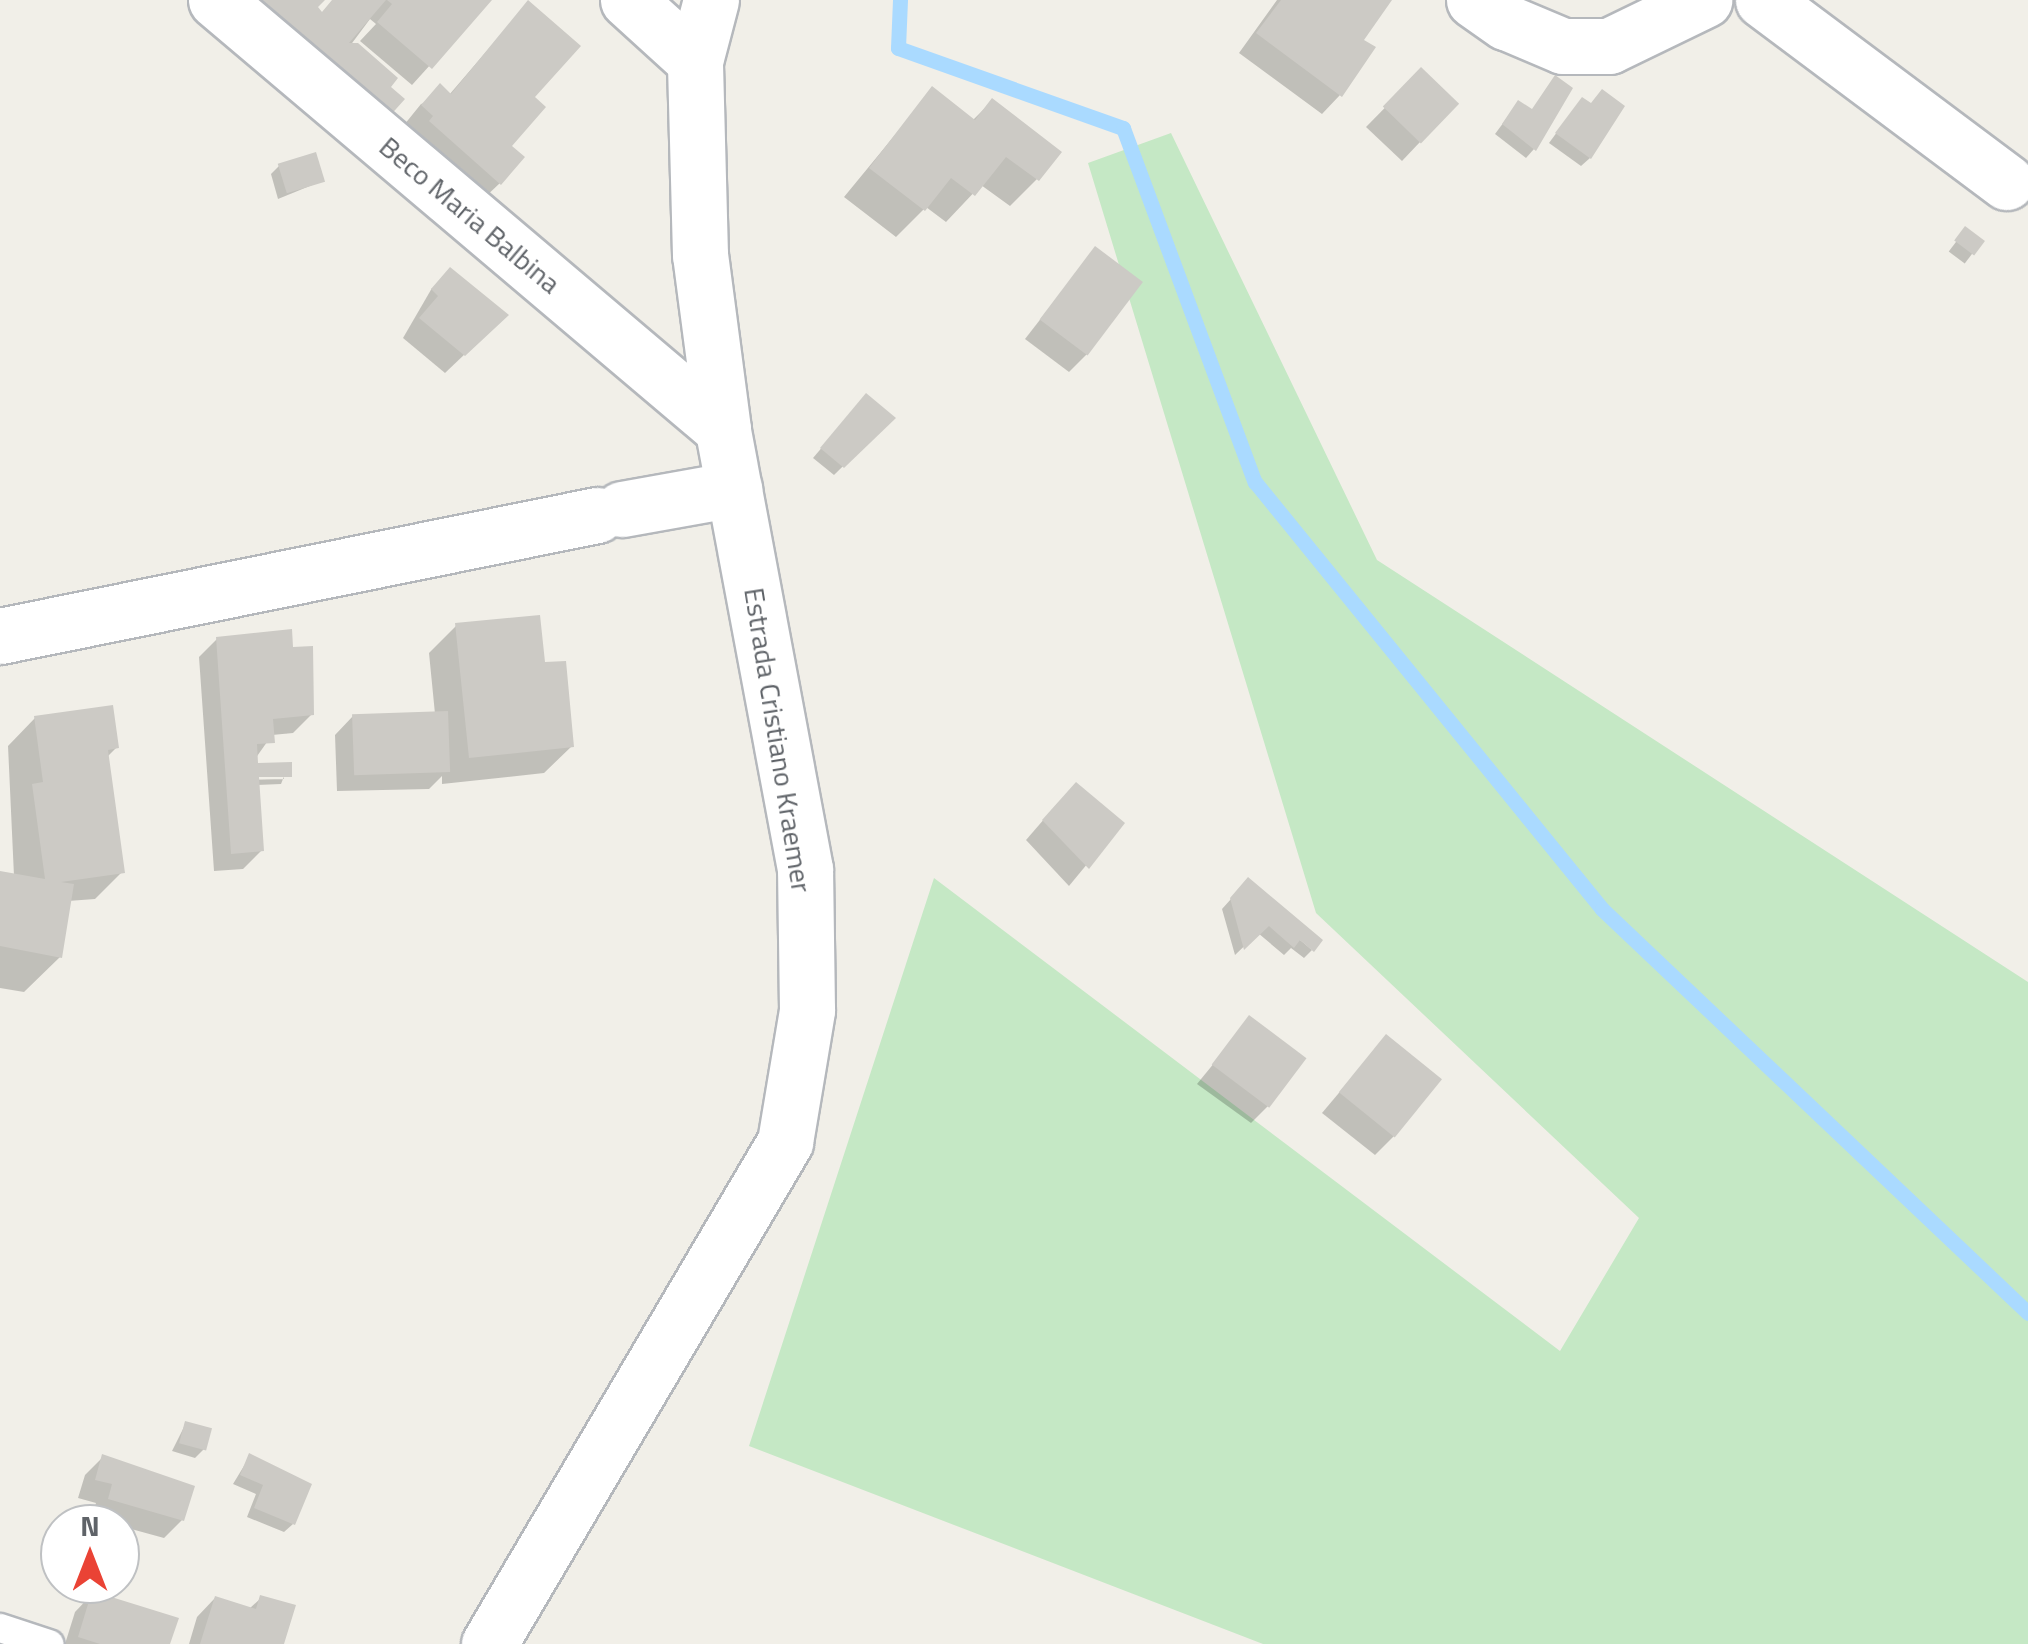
<!DOCTYPE html>
<html>
<head>
<meta charset="utf-8">
<style>
  body { margin:0 }
  #map { position:relative; width:2028px; height:1644px; overflow:hidden; background:#f1efe8; font-family:"Titillium Web",sans-serif }
  div>[style] { position:absolute }
  .green>* { inset:0; background:#c5e8c5 }
  .shadow>* { inset:0; background:#0003; transform-origin:0 0 }
  .stream>* { height:15px; margin:-7.5px; padding:0 7.5px; transform-origin:7.5px; border-radius:7.5px; background:#aadaff }
  .building>* { inset:0; background:#cccac5; transform-origin:0 0 }
  .roads { filter:drop-shadow(2px 0 #b5b8bc) drop-shadow(-2px 0 #b5b8bc) drop-shadow(0 2px #b5b8bc) drop-shadow(0 -2px #b5b8bc) }
  .lane>* { height:28px; margin:-14px; padding:0 14px; transform-origin:14px; border-radius:14px; background:#fff }
  .street>* { height:55px; margin:-27.5px; padding:0 27.5px; transform-origin:27.5px; border-radius:27.5px; background:#fff }
  .secondary>* { height:55px; margin:-27.5px; padding:0 27.5px; transform-origin:27.5px; border-radius:27.5px; background:#fff }
  span { translate:-50% -50%; white-space:nowrap; text-align:center; line-height:1.15; -webkit-text-stroke:8px #fff; paint-order:stroke }
  .street-label { font-size:28px; color:#5f6368 }
  .north { position:absolute; left:40px; top:1504px; width:100px; height:100px; box-sizing:border-box; background:#fff; border:2px solid #bfc1c3; border-radius:50%; rotate:0deg; font-size:28px; font-weight:700; line-height:40px; text-align:center; color:#5f6368 }
  .north::after { content:''; display:block; margin:auto; width:35px; height:45px; background:#ea4335; clip-path:polygon(50% 0,100% 100%,50% 72%,0 100%) }
</style>
</head>
<body>
<div id="map">
  <div class="green">
    <div style="clip-path:polygon(1171px 133px,1377px 560px,2028px 982px,2028px 1644px,1263px 1644px,749px 1446px,934px 878px,1560px 1351px,1639px 1218px,1316px 913px,1088px 163px)"></div>
  </div>
  <div class="shadow">
    <div style="clip-path:polygon(212px 0,321px 0,314px 8px,321px 14px,333px 0,489px 0,412px 85px,360px 41px,376px 24px,370px 19px,335px 66px)"></div>
    <div style="clip-path:polygon(1277px 0,1389px 0,1360px 41px,1340px 95px,1322px 114px,1239px 53px)"></div>
    <div style="clip-path:polygon(528px 3px,532px 97px,508px 146px,500px 183px,481px 201px,404px 125px,421px 104px,449px 95px)"></div>
    <div style="clip-path:polygon(1421px 71px,1420px 142px,1402px 161px,1366px 127px)"></div>
    <div style="clip-path:polygon(932px 90px,972px 121px,992px 101px,1037px 179px,1010px 206px,981px 185px,946px 222px,926px 207px,896px 237px,844px 197px)"></div>
    <div style="clip-path:polygon(1518px 103px,1534px 149px,1526px 158px,1495px 134px)"></div>
    <div style="clip-path:polygon(1574px 109px,1590px 158px,1581px 166px,1549px 143px)"></div>
    <div style="clip-path:polygon(279px 166px,322px 181px,278px 199px,271px 174px)"></div>
    <div style="left:1965px;top:230px;width:20px;height:27px;rotate:37deg"></div>
    <div style="clip-path:polygon(1095px 249px,1087px 354px,1069px 372px,1025px 339px)"></div>
    <div style="clip-path:polygon(432px 288px,487px 333px,445px 373px,403px 338px)"></div>
    <div style="clip-path:polygon(858px 405px,892px 418px,834px 475px,813px 458px)"></div>
    <div style="clip-path:polygon(456px 626px,542px 665px,572px 746px,544px 773px,442px 784px,442px 776px,429px 789px,337px 791px,335px 735px,353px 716px,435px 714px,429px 653px)"></div>
    <div style="clip-path:polygon(evenodd,290px 632px,291px 650px,310px 648px,312px 714px,293px 733px,272px 735px,255px 759px,256px 768px,289px 764px,281px 784px,257px 785px,262px 850px,243px 869px,214px 871px,199px 657px,217px 639px,290px 632px,284px 774px,284px 779px,247px 780px,246px 775px,284px 774px)"></div>
    <div style="clip-path:polygon(35px 718px,116px 748px,107px 757px,122px 872px,95px 899px,68px 901px,60px 957px,24px 992px,0 988px,0 874px,14px 876px,8px 746px)"></div>
    <div style="clip-path:polygon(1058px 803px,1121px 823px,1069px 886px,1026px 840px)"></div>
    <div style="clip-path:polygon(1240px 889px,1312px 950px,1304px 958px,1291px 948px,1284px 955px,1258px 933px,1235px 955px,1222px 909px)"></div>
    <div style="clip-path:polygon(1250px 1019px,1269px 1105px,1251px 1123px,1197px 1084px)"></div>
    <div style="clip-path:polygon(1386px 1037px,1394px 1136px,1375px 1155px,1322px 1113px)"></div>
    <div style="clip-path:polygon(186px 1423px,204px 1449px,195px 1458px,172px 1451px)"></div>
    <div style="clip-path:polygon(250px 1456px,293px 1524px,284px 1532px,247px 1517px,256px 1494px,233px 1484px)"></div>
    <div style="clip-path:polygon(103px 1457px,182px 1520px,164px 1538px,91px 1518px,96px 1503px,78px 1498px,85px 1475px)"></div>
    <div style="clip-path:polygon(93px 1593px,168px 1644px,65px 1644px,75px 1612px)"></div>
    <div style="clip-path:polygon(215px 1598px,249px 1609px,261px 1598px,281px 1644px,189px 1644px,197px 1617px)"></div>
  </div>
  <div class="stream">
    <div style="left:900px;top:0;width:48px;rotate:92.4deg"></div>
    <div style="left:898px;top:48px;width:239px;rotate:19.6deg"></div>
    <div style="left:1123px;top:128px;width:378px;rotate:69.6deg"></div>
    <div style="left:1255px;top:482px;width:550px;rotate:50.9deg"></div>
    <div style="left:1602px;top:909px;width:587px;rotate:43.48deg"></div>
  </div>
  <div class="building">
    <div style="clip-path:polygon(253px 0,325px 0,318px 7px,322px 12px,332px 0,386px 0,349px 43px,358px 43px,398px 78px,391px 87px,405px 99px,387px 119px)"></div>
    <div style="clip-path:polygon(387px 0,492px 0,432px 69px,377px 22px,392px 4px)"></div>
    <div style="clip-path:polygon(528px 0,581px 46px,535px 97px,546px 107px,512px 146px,525px 157px,501px 185px,429px 121px,433px 116px,421px 105px,440px 83px,451px 94px)"></div>
    <div style="clip-path:polygon(1281px 0,1392px 0,1364px 40px,1376px 47px,1342px 97px,1256px 33px)"></div>
    <div style="left:1421px;top:67px;width:53px;height:55px;rotate:44deg"></div>
    <div style="clip-path:polygon(1555px 75px,1573px 88px,1536px 151px,1502px 124px,1518px 100px,1532px 109px)"></div>
    <div style="clip-path:polygon(932px 86px,975px 120px,992px 98px,1062px 152px,1039px 181px,1006px 157px,975px 196px,951px 178px,925px 211px,869px 168px)"></div>
    <div style="clip-path:polygon(1602px 89px,1625px 106px,1591px 159px,1555px 133px,1582px 97px,1591px 103px)"></div>
    <div style="left:316px;top:152px;width:31px;height:40px;rotate:73deg"></div>
    <div style="left:1965px;top:226px;width:25px;height:18px;rotate:37deg"></div>
    <div style="left:1095px;top:246px;width:60px;height:92px;rotate:37deg"></div>
    <div style="clip-path:polygon(450px 267px,509px 315px,465px 356px,419px 318px,438px 296px,431px 289px)"></div>
    <div style="clip-path:polygon(866px 393px,896px 418px,844px 468px,820px 448px)"></div>
    <div style="clip-path:polygon(540px 615px,545px 662px,566px 661px,574px 747px,469px 758px,455px 623px)"></div>
    <div style="clip-path:polygon(292px 629px,293px 647px,313px 646px,314px 715px,273px 719px,275px 743px,257px 744px,258px 763px,292px 762px,292px 777px,259px 777px,264px 851px,231px 854px,216px 637px)"></div>
    <div style="clip-path:polygon(113px 705px,119px 748px,108px 750px,125px 873px,61px 882px,74px 884px,62px 958px,0 946px,0 871px,45px 879px,32px 784px,43px 782px,34px 716px)"></div>
    <div style="left:448px;top:711px;width:61px;height:96px;rotate:88deg"></div>
    <div style="clip-path:polygon(1076px 782px,1125px 823px,1089px 869px,1042px 820px)"></div>
    <div style="clip-path:polygon(1248px 877px,1323px 940px,1314px 952px,1300px 940px,1294px 948px,1269px 926px,1244px 950px,1230px 898px)"></div>
    <div style="left:1249px;top:1015px;width:72px;height:62px;rotate:37deg"></div>
    <div style="left:1386px;top:1034px;width:72px;height:75px;rotate:39deg"></div>
    <div style="left:185px;top:1421px;width:28px;height:23px;rotate:15deg"></div>
    <div style="clip-path:polygon(249px 1453px,312px 1484px,295px 1525px,254px 1508px,263px 1485px,240px 1475px)"></div>
    <div style="clip-path:polygon(102px 1454px,195px 1486px,184px 1521px,108px 1499px,112px 1484px,95px 1480px)"></div>
    <div style="clip-path:polygon(92px 1591px,179px 1618px,170px 1644px,100px 1644px,78px 1637px)"></div>
    <div style="clip-path:polygon(260px 1595px,296px 1605px,284px 1644px,200px 1644px,215px 1596px,256px 1609px)"></div>
  </div>
  <div class="roads">
    <div class="lane">
      <div style="left:0;top:1628px;width:52px;rotate:18.1deg"></div>
    </div>
    <div class="street">
      <div style="left:216px;top:0;width:664px;rotate:40.24deg"></div>
      <div style="left:628px;top:0;width:91px;rotate:42.3deg"></div>
      <div style="left:1474px;top:0;width:39px;rotate:35deg"></div>
      <div style="left:1506px;top:22px;width:62px;rotate:22.8deg"></div>
      <div style="left:1563px;top:46px;width:46px"></div>
      <div style="left:1609px;top:46px;width:106px;rotate:-25.8deg"></div>
      <div style="left:1763px;top:0;width:304px;rotate:36.8deg"></div>
      <div style="left:622px;top:509px;width:114px;rotate:-10.1deg"></div>
      <div style="left:0;top:636px;width:609px;rotate:-11.46deg"></div>
    </div>
    <div class="secondary">
      <div style="left:489px;top:1644px;width:583px;rotate:-59.47deg"></div>
      <div style="left:785px;top:1142px;width:134px;rotate:-80.5deg"></div>
      <div style="left:807px;top:1010px;width:141px;rotate:-90.8deg"></div>
      <div style="left:805px;top:869px;width:448px;rotate:-100.6deg"></div>
      <div style="left:723px;top:429px;width:176px;rotate:-97.5deg"></div>
      <div style="left:700px;top:255px;width:194px;rotate:-91.5deg"></div>
      <div style="left:695px;top:61px;width:63px;rotate:-75.3deg"></div>
    </div>
  </div>
  <div class="street-label">
    <span style="left:470px;top:215px;rotate:40deg">Beco Maria Balbina</span>
    <span style="left:778px;top:740px;rotate:81deg">Estrada Cristiano Kraemer</span>
  </div>
  <div class="north">N</div>
</div>
</body>
</html>
